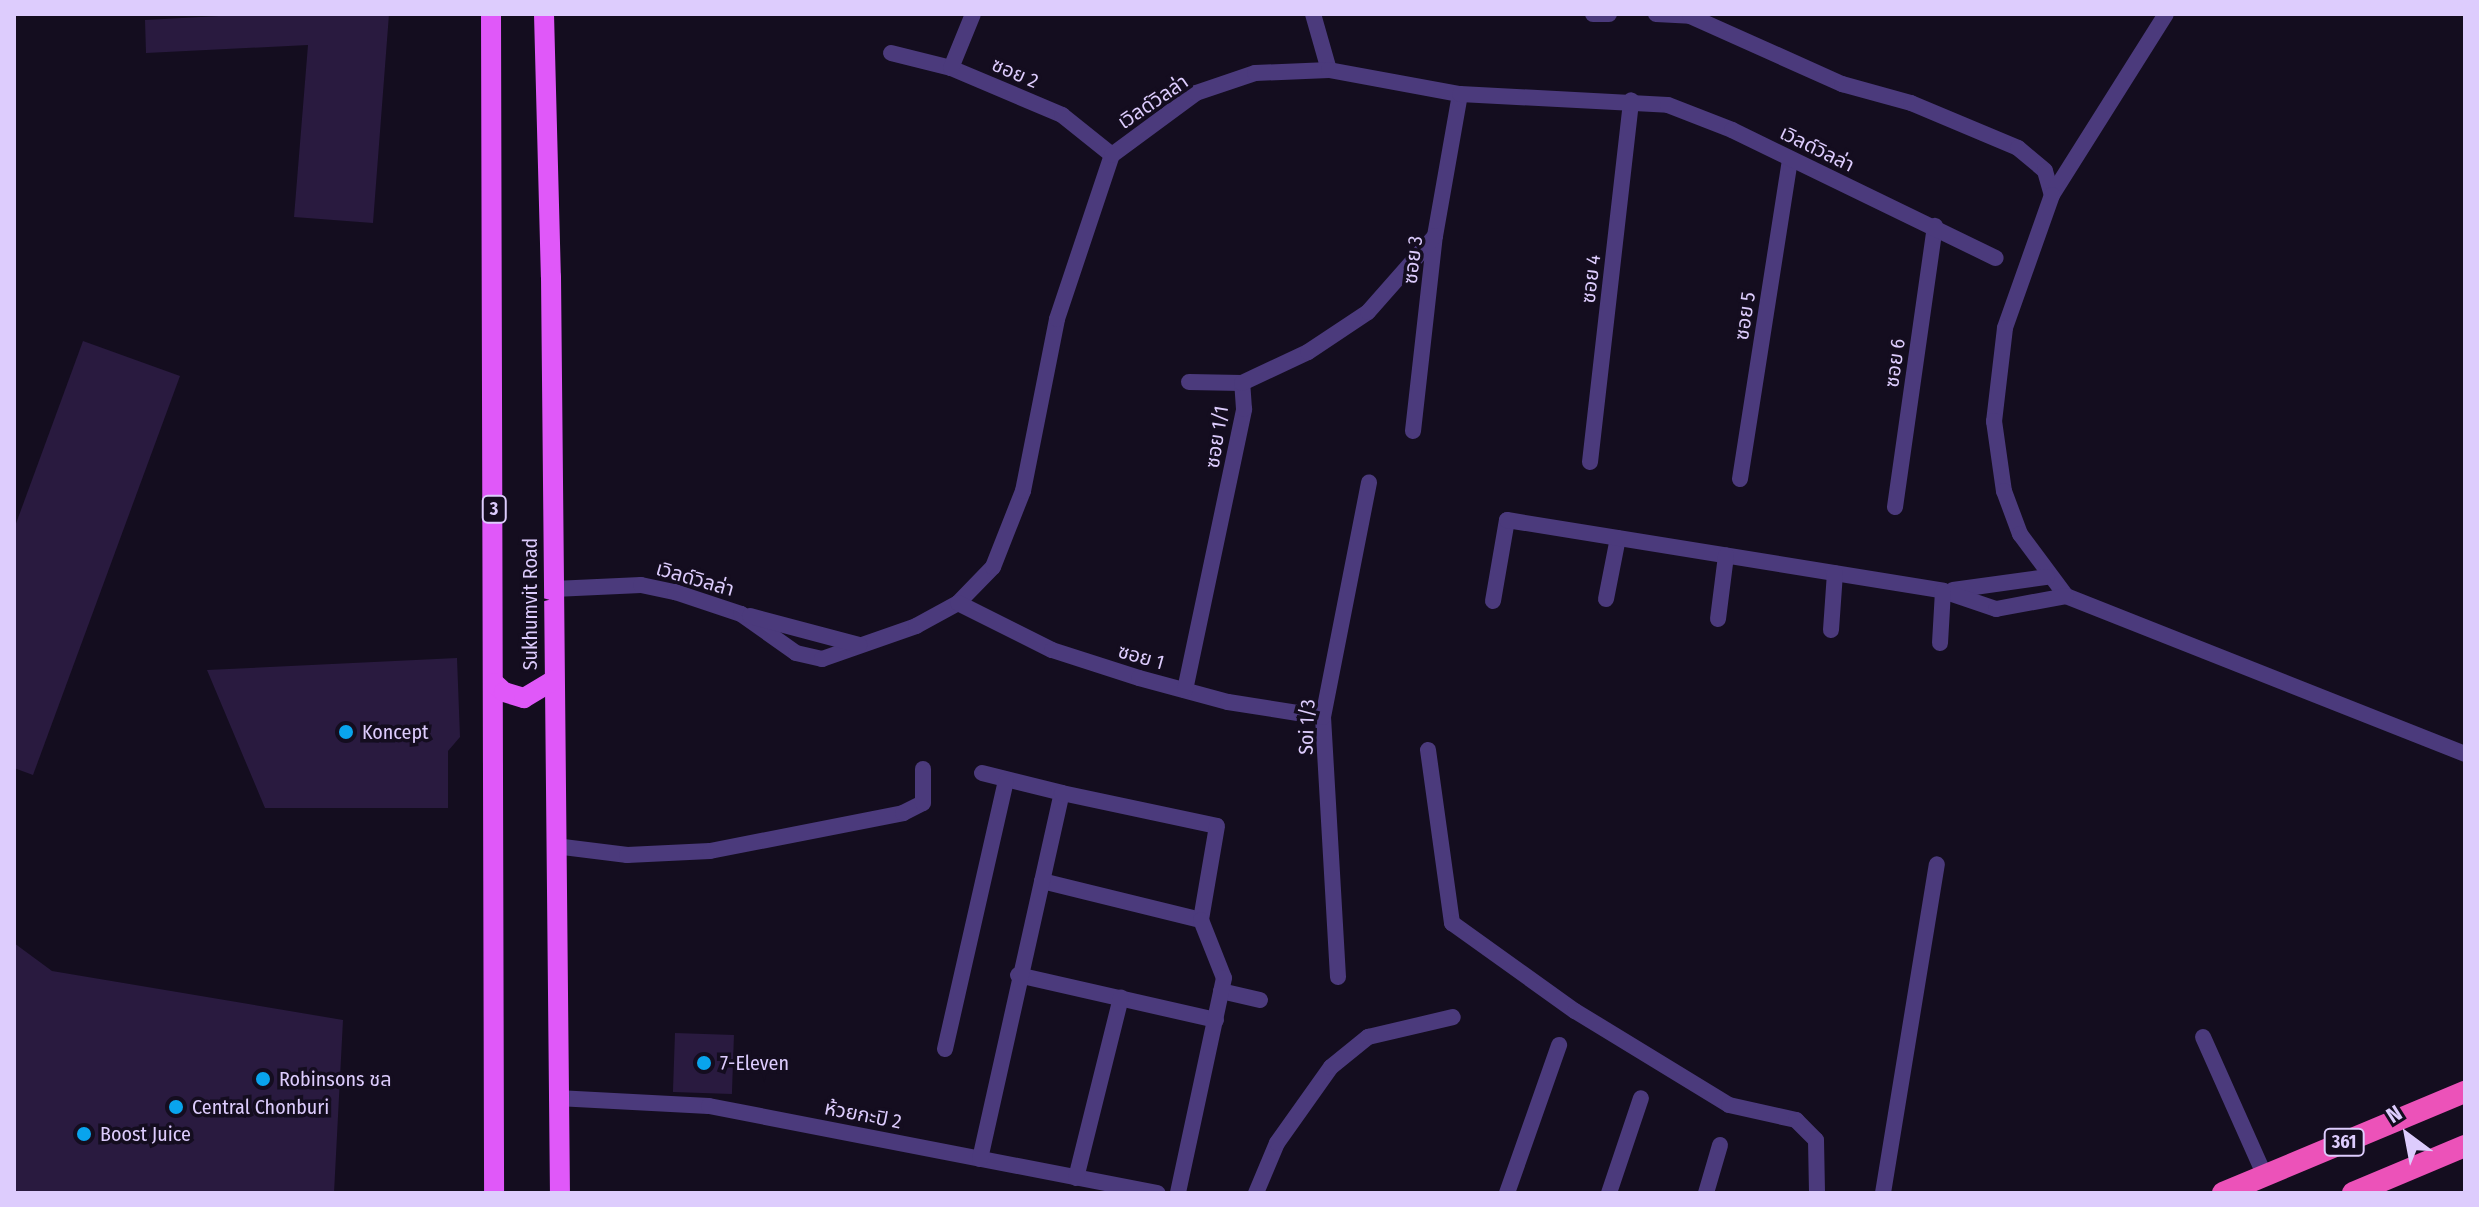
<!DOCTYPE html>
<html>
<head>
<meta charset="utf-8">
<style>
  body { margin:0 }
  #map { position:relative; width:2479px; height:1207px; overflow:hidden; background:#140d1f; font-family:"Fira Sans Condensed","Noto Sans Thai",sans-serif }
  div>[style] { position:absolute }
  .building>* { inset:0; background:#291a3f; transform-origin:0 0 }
  .minor>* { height:16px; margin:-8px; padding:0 8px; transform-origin:8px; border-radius:8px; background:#4b3a7c }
  .primary>* { height:20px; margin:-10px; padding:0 10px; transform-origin:10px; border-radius:10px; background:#e058f9 }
  .trunk>* { height:22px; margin:-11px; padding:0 11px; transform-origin:11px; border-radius:11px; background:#ec52b9 }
  .dots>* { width:22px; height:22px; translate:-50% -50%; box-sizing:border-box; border:4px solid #140d1f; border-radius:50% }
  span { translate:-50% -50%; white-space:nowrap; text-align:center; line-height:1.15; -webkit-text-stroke:7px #140d1f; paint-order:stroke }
  .shield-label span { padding:2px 6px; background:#140d1f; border:2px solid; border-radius:6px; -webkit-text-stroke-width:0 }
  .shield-label { font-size:18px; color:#ddccfd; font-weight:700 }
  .street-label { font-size:20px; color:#ddccfd }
  .poi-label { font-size:20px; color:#ddccfd }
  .left { translate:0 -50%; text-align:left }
  .frame { position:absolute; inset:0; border:16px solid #ddccfd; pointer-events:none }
  .north { position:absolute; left:2367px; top:1095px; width:80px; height:80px; -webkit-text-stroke:6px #140d1f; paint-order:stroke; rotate:328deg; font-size:22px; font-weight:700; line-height:32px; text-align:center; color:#ddccfd }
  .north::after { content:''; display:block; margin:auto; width:28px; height:36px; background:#ddccfd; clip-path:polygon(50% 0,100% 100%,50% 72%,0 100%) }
</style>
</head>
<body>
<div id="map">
  <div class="building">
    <div style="clip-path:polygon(257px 14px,389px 14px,373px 223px,294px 217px,308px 45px,146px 53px,145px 20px)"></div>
    <div style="clip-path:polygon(83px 341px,180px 376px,33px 775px,14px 768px,14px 529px)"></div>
    <div style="clip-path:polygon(457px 658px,460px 737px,448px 751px,448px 808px,265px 808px,207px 670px)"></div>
    <div style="clip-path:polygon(14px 943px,52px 971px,343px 1020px,334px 1193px,14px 1193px)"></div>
    <div style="left:675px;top:1033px;width:59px;height:59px;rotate:2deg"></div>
  </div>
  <div class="minor">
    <div style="left:1313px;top:14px;width:58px;rotate:74.1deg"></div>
    <div style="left:1593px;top:14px;width:16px"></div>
    <div style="left:1656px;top:14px;width:34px;rotate:3deg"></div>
    <div style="left:1690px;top:16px;width:167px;rotate:24.1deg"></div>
    <div style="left:1842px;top:84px;width:72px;rotate:15.4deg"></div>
    <div style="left:1911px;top:103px;width:116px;rotate:22.8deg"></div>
    <div style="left:2018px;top:148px;width:35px;rotate:40deg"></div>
    <div style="left:2045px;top:171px;width:25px;rotate:74deg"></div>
    <div style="left:2166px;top:14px;width:214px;rotate:122.2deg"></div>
    <div style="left:2052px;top:195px;width:141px;rotate:109.5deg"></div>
    <div style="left:2005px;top:328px;width:94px;rotate:96.7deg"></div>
    <div style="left:1994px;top:421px;width:71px;rotate:81.9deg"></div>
    <div style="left:2004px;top:491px;width:46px;rotate:69.6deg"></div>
    <div style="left:2020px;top:534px;width:77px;rotate:53.4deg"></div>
    <div style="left:2066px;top:596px;width:429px;rotate:21.6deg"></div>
    <div style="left:891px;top:53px;width:62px;rotate:14deg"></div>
    <div style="left:951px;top:68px;width:121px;rotate:22.9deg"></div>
    <div style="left:1062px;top:115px;width:64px;rotate:38.7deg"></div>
    <div style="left:951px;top:68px;width:58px;rotate:-67.8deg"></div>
    <div style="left:1189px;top:382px;width:53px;rotate:1.1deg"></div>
    <div style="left:1413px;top:431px;width:196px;rotate:-83.6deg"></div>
    <div style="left:1435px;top:236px;width:144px;rotate:-80deg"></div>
    <div style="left:1590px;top:462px;width:364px;rotate:-83.5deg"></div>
    <div style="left:1740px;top:479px;width:324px;rotate:-81.1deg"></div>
    <div style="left:1895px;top:507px;width:284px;rotate:-81.9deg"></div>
    <div style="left:554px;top:589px;width:87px;rotate:-2.6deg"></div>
    <div style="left:641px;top:585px;width:35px;rotate:12deg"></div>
    <div style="left:675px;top:592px;width:70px;rotate:18.4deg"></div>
    <div style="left:741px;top:614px;width:67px;rotate:35.3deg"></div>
    <div style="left:796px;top:653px;width:27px;rotate:13deg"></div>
    <div style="left:822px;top:659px;width:100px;rotate:-19.3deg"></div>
    <div style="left:916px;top:626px;width:48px;rotate:-28.7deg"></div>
    <div style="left:958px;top:603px;width:50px;rotate:-45.8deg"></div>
    <div style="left:993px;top:567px;width:82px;rotate:-68.5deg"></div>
    <div style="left:1023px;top:491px;width:175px;rotate:-78.8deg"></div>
    <div style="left:1057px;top:319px;width:173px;rotate:-71.5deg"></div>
    <div style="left:1112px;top:155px;width:104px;rotate:-36.4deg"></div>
    <div style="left:1196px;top:93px;width:62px;rotate:-18.7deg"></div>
    <div style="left:1255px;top:73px;width:74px;rotate:-2.3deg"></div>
    <div style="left:1329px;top:70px;width:133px;rotate:10.4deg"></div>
    <div style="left:1460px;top:94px;width:208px;rotate:3deg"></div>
    <div style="left:1668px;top:105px;width:69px;rotate:21.3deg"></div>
    <div style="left:1732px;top:130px;width:293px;rotate:25.9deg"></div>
    <div style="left:1953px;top:590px;width:95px;rotate:-7.9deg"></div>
    <div style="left:1606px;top:599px;width:62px;rotate:-78.9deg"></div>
    <div style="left:1493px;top:601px;width:82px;rotate:-80.2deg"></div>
    <div style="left:1507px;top:520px;width:442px;rotate:9.2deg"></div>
    <div style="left:1943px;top:591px;width:56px;rotate:18.8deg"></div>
    <div style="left:1996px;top:609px;width:71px;rotate:-10.5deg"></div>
    <div style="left:958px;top:603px;width:105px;rotate:26.6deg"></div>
    <div style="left:1052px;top:650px;width:91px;rotate:17.8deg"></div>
    <div style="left:1139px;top:678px;width:92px;rotate:15.1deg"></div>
    <div style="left:1228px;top:702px;width:96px;rotate:9deg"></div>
    <div style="left:750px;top:616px;width:113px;rotate:14.9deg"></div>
    <div style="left:1718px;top:619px;width:64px;rotate:-82.8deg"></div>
    <div style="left:1831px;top:630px;width:57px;rotate:-86deg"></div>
    <div style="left:1940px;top:643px;width:52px;rotate:-86.7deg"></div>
    <div style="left:1185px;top:690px;width:287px;rotate:-78.1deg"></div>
    <div style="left:1244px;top:409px;width:26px;rotate:-94deg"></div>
    <div style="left:1242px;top:383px;width:73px;rotate:-25.2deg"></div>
    <div style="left:1308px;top:352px;width:72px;rotate:-33.7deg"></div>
    <div style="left:1368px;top:312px;width:101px;rotate:-48.6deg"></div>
    <div style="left:1428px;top:750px;width:175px;rotate:82.1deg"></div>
    <div style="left:1452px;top:923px;width:151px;rotate:35.6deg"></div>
    <div style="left:1575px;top:1011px;width:180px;rotate:31.4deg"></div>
    <div style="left:1729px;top:1105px;width:69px;rotate:12.6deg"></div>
    <div style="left:1796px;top:1120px;width:28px;rotate:45deg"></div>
    <div style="left:1816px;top:1140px;width:53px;rotate:88.9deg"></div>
    <div style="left:982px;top:773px;width:82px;rotate:14deg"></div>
    <div style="left:555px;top:846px;width:73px;rotate:7.1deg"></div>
    <div style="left:627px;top:855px;width:83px;rotate:-2.8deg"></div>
    <div style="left:710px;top:851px;width:197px;rotate:-11.1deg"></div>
    <div style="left:903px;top:813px;width:22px;rotate:-27deg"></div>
    <div style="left:923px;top:803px;width:34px;rotate:-90deg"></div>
    <div style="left:1042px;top:881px;width:164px;rotate:13.8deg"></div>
    <div style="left:1018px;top:975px;width:203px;rotate:12.8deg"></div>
    <div style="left:1338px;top:977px;width:260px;rotate:-93.3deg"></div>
    <div style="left:1323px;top:717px;width:239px;rotate:-78.9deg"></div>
    <div style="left:1221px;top:991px;width:40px;rotate:13deg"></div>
    <div style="left:2203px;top:1037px;width:152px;rotate:66deg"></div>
    <div style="left:945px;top:1049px;width:275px;rotate:-77.2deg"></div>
    <div style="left:557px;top:1098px;width:152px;rotate:3deg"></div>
    <div style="left:709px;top:1106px;width:457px;rotate:11deg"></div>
    <div style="left:980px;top:1159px;width:375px;rotate:-77.4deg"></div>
    <div style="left:1062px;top:793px;width:158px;rotate:12deg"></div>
    <div style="left:1217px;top:826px;width:95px;rotate:99.7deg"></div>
    <div style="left:1201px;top:920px;width:62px;rotate:68.4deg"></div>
    <div style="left:1224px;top:978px;width:220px;rotate:102.1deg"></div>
    <div style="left:1076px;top:1178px;width:186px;rotate:-76deg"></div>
    <div style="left:1256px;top:1193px;width:54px;rotate:-67.2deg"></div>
    <div style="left:1277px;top:1143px;width:93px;rotate:-54.6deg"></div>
    <div style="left:1331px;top:1067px;width:48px;rotate:-39deg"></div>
    <div style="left:1368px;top:1037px;width:87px;rotate:-13.2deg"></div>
    <div style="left:1507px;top:1193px;width:157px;rotate:-70.6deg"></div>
    <div style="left:1609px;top:1193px;width:100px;rotate:-71.4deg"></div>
    <div style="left:1706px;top:1193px;width:50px;rotate:-73.7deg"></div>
    <div style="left:1883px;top:1193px;width:333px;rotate:-80.7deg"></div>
  </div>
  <div class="primary">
    <div style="left:491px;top:14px;width:1179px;rotate:89.85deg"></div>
    <div style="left:544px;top:14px;width:263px;rotate:88.5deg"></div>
    <div style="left:551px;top:277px;width:916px;rotate:89.44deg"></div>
    <div style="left:494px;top:683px;width:13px;rotate:42deg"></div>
    <div style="left:504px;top:692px;width:21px;rotate:17deg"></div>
    <div style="left:524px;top:698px;width:35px;rotate:-31deg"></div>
  </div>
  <div class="trunk">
    <div style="left:2223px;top:1193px;width:262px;rotate:-22.7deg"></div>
    <div style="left:2353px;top:1193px;width:121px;rotate:-22.8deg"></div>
  </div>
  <div class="dots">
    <div style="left:346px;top:732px;background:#09a4ed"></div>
    <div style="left:704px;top:1063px;background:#09a4ed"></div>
    <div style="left:263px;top:1079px;background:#09a4ed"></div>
    <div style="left:176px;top:1107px;background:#09a4ed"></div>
    <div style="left:84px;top:1134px;background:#09a4ed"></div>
  </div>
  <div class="shield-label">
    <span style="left:494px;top:509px">3</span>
    <span style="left:2344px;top:1142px">361</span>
  </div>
  <div class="street-label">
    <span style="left:1015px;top:73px;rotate:23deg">ซอย 2</span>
    <span style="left:1153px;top:102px;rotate:-34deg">เวิลด์วิลล่า</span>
    <span style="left:1817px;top:149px;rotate:26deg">เวิลด์วิลล่า</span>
    <span style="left:1413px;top:260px;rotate:-83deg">ซอย 3</span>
    <span style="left:1591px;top:279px;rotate:-83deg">ซอย 4</span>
    <span style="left:1745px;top:316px;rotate:-81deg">ซอย 5</span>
    <span style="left:1895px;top:363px;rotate:-82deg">ซอย 6</span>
    <span style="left:1217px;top:437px;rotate:-81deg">ซอย 1/1</span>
    <span style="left:695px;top:579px;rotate:16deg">เวิลด์วิลล่า</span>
    <span style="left:530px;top:604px;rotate:-90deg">Sukhumvit Road</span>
    <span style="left:1141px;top:657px;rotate:16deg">ซอย 1</span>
    <span style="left:1307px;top:727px;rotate:-88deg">Soi 1/3</span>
    <span style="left:863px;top:1115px;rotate:11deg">ห้วยกะปิ 2</span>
  </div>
  <div class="poi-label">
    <span class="left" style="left:362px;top:732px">Koncept</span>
    <span class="left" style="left:720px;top:1063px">7-Eleven</span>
    <span class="left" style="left:279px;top:1079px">Robinsons ชล</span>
    <span class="left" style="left:192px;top:1107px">Central Chonburi</span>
    <span class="left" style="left:100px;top:1134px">Boost Juice</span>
  </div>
  <div class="frame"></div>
  <div class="north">N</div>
</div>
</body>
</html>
